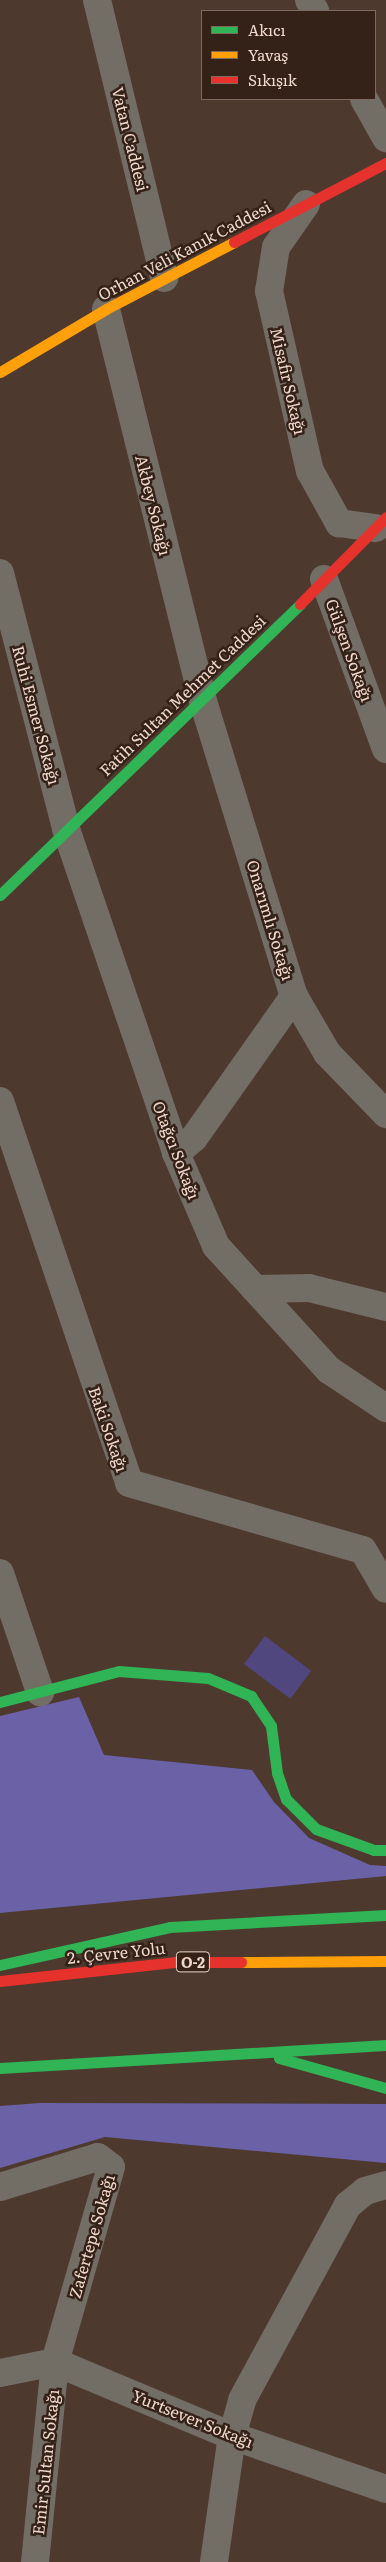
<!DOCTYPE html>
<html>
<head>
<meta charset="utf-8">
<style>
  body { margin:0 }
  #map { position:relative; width:386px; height:2562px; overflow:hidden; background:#4e392f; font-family:Literata,serif }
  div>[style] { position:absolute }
  .green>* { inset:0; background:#4f477e; transform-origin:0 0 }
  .forest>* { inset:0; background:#6a61a6 }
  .street>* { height:28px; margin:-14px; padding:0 14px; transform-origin:14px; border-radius:14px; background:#726d65 }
  .fast>* { height:11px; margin:-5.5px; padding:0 5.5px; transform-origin:5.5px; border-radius:5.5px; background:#30b455 }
  .slow>* { height:11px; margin:-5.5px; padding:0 5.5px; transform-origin:5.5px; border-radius:5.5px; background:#ff9f0a }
  .jam>* { height:11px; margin:-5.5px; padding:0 5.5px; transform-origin:5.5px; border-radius:5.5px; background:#e5322d }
  span { translate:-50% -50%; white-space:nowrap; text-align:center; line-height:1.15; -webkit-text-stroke:5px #342219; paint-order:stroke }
  .shield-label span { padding:1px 4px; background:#342219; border:1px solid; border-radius:4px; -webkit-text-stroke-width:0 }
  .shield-label { font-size:15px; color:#f0d7cc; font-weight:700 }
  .street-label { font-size:16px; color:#f0d7cc }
  .legend { position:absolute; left:201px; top:10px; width:175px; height:90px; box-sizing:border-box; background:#342219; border:1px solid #7f6a61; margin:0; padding:6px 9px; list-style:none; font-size:15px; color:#f0d7cc }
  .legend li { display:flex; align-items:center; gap:10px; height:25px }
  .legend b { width:25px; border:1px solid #7f6a61 }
</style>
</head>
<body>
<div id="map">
  <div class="green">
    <div style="left:265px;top:1636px;width:58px;height:35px;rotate:37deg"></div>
  </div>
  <div class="forest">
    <div style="clip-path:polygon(79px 1697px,104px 1755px,252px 1770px,274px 1802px,309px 1838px,370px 1865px,386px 1866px,386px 1876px,0 1913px,0 1716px)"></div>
    <div style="clip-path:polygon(40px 2103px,386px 2104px,386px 2163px,105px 2137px,0 2168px,0 2106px)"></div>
  </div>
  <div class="street">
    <div style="left:97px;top:0;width:286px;rotate:76.4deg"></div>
    <div style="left:309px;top:0;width:13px;rotate:61deg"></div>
    <div style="left:364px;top:99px;width:45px;rotate:60.6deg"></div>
    <div style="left:306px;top:204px;width:52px;rotate:124.9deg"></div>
    <div style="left:276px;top:247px;width:45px;rotate:99deg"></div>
    <div style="left:269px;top:291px;width:185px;rotate:77.2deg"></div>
    <div style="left:310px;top:471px;width:60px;rotate:60.9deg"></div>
    <div style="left:339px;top:523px;width:37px;rotate:8deg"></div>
    <div style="left:106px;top:309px;width:404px;rotate:76.1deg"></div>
    <div style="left:203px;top:701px;width:309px;rotate:72.9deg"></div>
    <div style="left:294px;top:996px;width:66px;rotate:59.9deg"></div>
    <div style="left:327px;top:1053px;width:85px;rotate:46deg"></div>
    <div style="left:0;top:573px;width:264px;rotate:75.5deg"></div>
    <div style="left:66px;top:829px;width:342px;rotate:71.2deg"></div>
    <div style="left:176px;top:1153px;width:101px;rotate:66.7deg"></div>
    <div style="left:216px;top:1246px;width:168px;rotate:47.7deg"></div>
    <div style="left:329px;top:1370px;width:69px;rotate:33.7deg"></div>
    <div style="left:324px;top:579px;width:181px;rotate:70deg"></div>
    <div style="left:0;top:1101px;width:403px;rotate:71.3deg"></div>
    <div style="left:129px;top:1483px;width:243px;rotate:16deg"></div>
    <div style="left:363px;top:1550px;width:45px;rotate:59.5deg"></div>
    <div style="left:176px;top:1153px;width:23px;rotate:-40deg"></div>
    <div style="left:194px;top:1138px;width:174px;rotate:-54.8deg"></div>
    <div style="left:255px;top:1289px;width:54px;rotate:-1.1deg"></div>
    <div style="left:309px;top:1288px;width:79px;rotate:13.9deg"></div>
    <div style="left:0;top:1573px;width:126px;rotate:71.4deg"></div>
    <div style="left:0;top:2187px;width:102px;rotate:-17deg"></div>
    <div style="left:98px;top:2157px;width:16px;rotate:38deg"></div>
    <div style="left:111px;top:2167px;width:203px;rotate:106deg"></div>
    <div style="left:55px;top:2362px;width:201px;rotate:95.7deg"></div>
    <div style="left:0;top:2373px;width:56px;rotate:-11.3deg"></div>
    <div style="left:55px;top:2362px;width:192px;rotate:22.7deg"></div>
    <div style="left:232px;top:2436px;width:163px;rotate:19deg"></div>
    <div style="left:214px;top:2562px;width:127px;rotate:-81.9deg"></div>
    <div style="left:232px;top:2436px;width:37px;rotate:-74deg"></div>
    <div style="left:242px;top:2400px;width:222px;rotate:-61.5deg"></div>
    <div style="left:348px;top:2205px;width:22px;rotate:-39deg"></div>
    <div style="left:365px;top:2191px;width:22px;rotate:-16deg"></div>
  </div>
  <div class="fast">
    <div style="left:0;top:895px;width:418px;rotate:-44.1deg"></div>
    <div style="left:0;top:1702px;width:123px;rotate:-14.6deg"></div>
    <div style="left:119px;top:1671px;width:89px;rotate:4.5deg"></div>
    <div style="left:208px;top:1678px;width:47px;rotate:22.7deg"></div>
    <div style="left:251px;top:1696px;width:36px;rotate:56deg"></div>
    <div style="left:271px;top:1726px;width:47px;rotate:82.7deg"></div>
    <div style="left:277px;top:1773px;width:28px;rotate:71deg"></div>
    <div style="left:286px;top:1799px;width:42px;rotate:45deg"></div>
    <div style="left:316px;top:1829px;width:62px;rotate:19.9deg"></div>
    <div style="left:374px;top:1850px;width:12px"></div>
    <div style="left:0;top:1965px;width:174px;rotate:-12.6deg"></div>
    <div style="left:170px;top:1927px;width:216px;rotate:-3.2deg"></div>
    <div style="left:279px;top:2058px;width:111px;rotate:15.7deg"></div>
    <div style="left:0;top:2068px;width:387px;rotate:-3.4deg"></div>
  </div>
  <div class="slow">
    <div style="left:0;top:372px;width:123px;rotate:-30.7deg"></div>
    <div style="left:106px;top:309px;width:144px;rotate:-27.6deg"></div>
    <div style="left:241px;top:1962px;width:145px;rotate:-0.4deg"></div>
  </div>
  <div class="jam">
    <div style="left:234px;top:242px;width:171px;rotate:-27.5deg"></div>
    <div style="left:300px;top:604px;width:122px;rotate:-45.3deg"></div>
    <div style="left:0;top:1981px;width:175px;rotate:-6.2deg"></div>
    <div style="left:174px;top:1962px;width:67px"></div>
  </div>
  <div class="shield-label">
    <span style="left:193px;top:1962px">O-2</span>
  </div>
  <div class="street-label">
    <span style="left:131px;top:139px;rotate:76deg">Vatan Caddesi</span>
    <span style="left:184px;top:250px;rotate:-28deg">Orhan Veli Kanık Caddesi</span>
    <span style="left:289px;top:381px;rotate:77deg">Misafir Sokağı</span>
    <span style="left:154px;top:505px;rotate:76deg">Akbey Sokağı</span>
    <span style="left:350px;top:650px;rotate:70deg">Gülşen Sokağı</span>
    <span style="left:182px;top:695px;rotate:-44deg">Fatih Sultan Mehmet Caddesi</span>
    <span style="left:37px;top:715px;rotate:75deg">Ruhi Esmer Sokağı</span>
    <span style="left:271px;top:920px;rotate:73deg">Onarımlı Sokağı</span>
    <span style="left:177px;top:1150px;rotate:69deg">Otağcı Sokağı</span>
    <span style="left:109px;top:1429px;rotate:71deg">Baki Sokağı</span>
    <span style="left:116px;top:1952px;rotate:-6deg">2. Çevre Yolu</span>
    <span style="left:91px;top:2236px;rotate:-74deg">Zafertepe Sokağı</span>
    <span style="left:193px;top:2418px;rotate:22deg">Yurtsever Sokağı</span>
    <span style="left:45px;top:2462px;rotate:-84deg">Emir Sultan Sokağı</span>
  </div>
  <ul class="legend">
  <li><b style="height:6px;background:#30b455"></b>Akıcı</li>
  <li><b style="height:6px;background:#ff9f0a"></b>Yavaş</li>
  <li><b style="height:6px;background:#e5322d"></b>Sıkışık</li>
  </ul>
</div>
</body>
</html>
